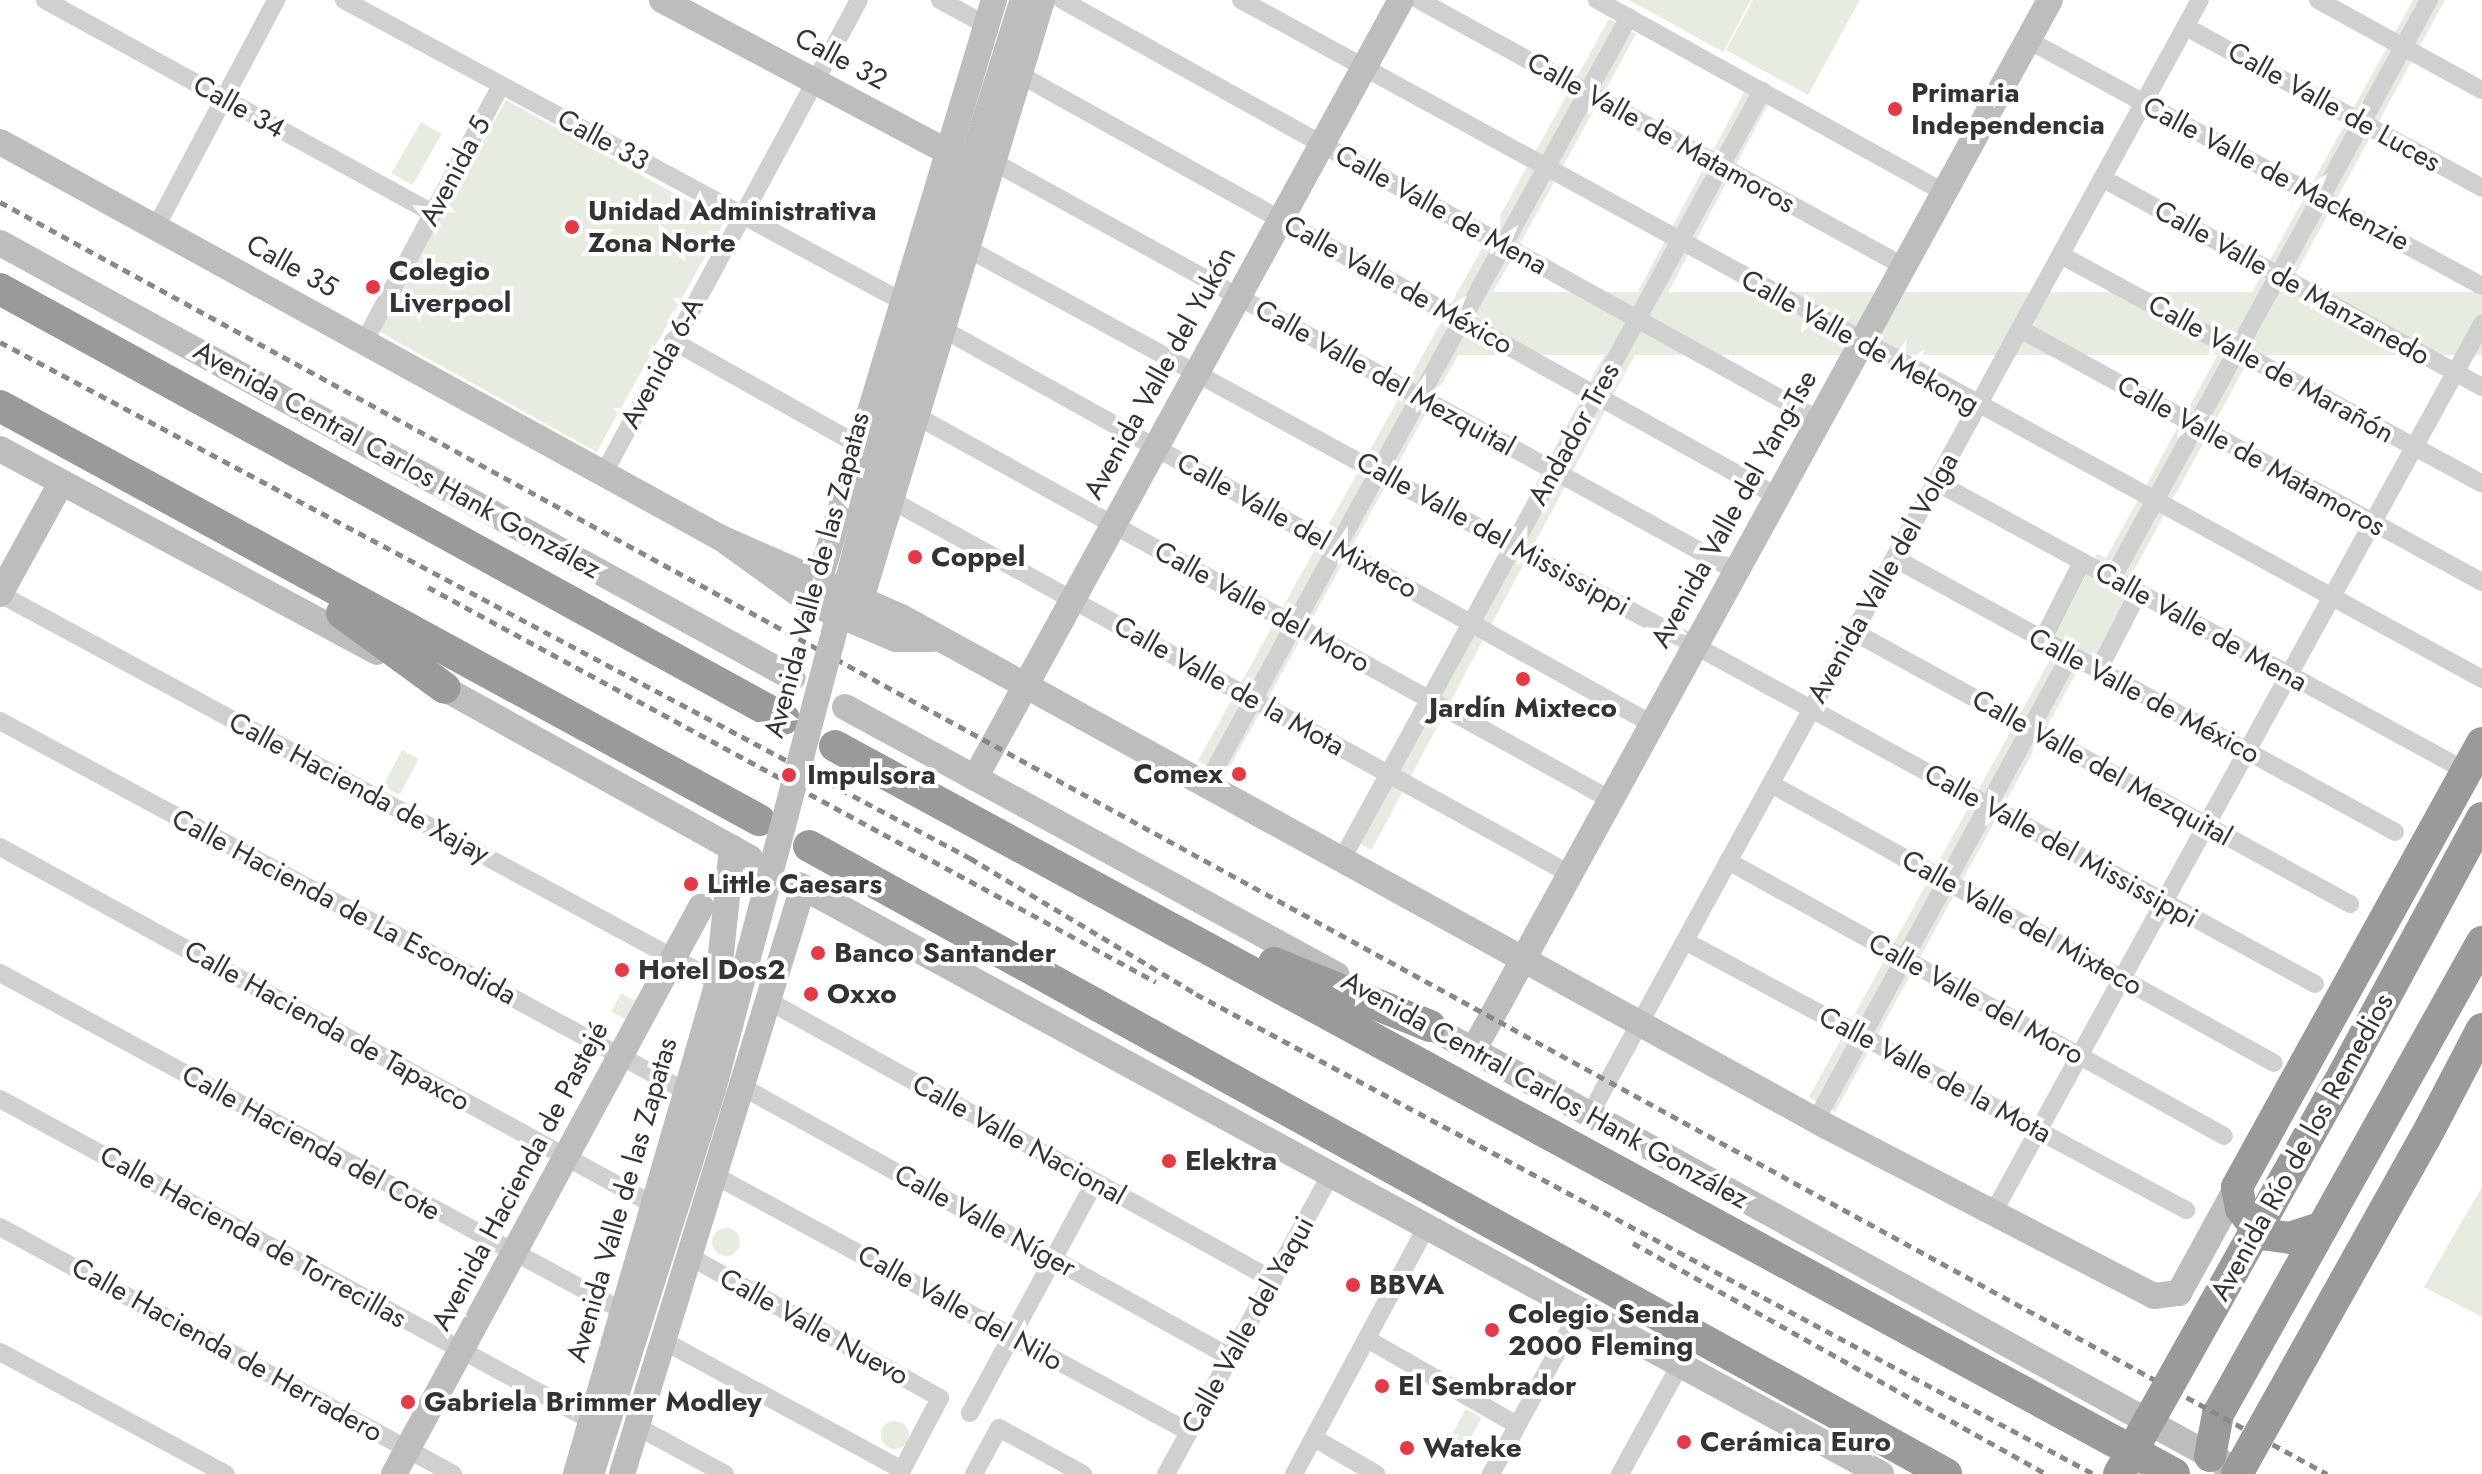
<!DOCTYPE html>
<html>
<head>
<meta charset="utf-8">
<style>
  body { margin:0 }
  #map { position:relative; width:2482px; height:1474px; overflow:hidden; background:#fff; font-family:Jost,sans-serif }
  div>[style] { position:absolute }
  .green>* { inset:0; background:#e6ecdf; transform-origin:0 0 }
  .round { border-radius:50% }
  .street>* { height:18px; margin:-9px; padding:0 9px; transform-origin:9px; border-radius:9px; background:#d0d0d0 }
  .secondary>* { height:26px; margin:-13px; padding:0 13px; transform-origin:13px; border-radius:13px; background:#bdbdbd }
  .highway>* { height:32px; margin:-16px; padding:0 16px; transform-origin:16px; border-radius:16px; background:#9a9a9a }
  .rail>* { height:5px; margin-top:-2.5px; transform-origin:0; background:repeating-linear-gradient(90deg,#888 0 8px,transparent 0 14px) }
  .secondary-bridge>* { height:26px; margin:-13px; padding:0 13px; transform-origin:13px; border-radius:13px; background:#bdbdbd }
  .highway-bridge>* { height:32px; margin:-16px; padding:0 16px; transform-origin:16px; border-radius:16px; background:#9a9a9a }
  .dots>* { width:22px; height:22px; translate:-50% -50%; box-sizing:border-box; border:4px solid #fff; border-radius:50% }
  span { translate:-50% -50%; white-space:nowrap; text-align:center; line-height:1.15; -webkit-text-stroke:8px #fff; paint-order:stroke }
  .street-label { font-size:28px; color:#333 }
  .poi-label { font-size:28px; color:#333; font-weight:700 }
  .left { translate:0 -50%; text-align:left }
  .right { translate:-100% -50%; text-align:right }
</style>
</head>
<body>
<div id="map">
  <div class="green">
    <div style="clip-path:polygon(1629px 0,1751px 0,1723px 52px)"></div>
    <div style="clip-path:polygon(1753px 0,1860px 0,1808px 95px,1726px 50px)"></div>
    <div style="clip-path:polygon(2413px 0,2445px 0,2133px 572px,2139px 576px,2096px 665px,2084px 659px,1835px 1112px,1809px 1097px,2058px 645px,2052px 641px,2097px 554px,2106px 558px)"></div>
    <div style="left:1609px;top:19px;width:31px;height:848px;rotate:29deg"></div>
    <div style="left:1744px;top:92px;width:27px;height:844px;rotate:28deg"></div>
    <div style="left:506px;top:100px;width:250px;height:264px;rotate:29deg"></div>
    <div style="left:421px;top:122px;width:24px;height:59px;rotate:30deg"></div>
    <div style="left:2482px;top:292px;width:63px;height:1026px;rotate:90deg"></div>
    <div style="left:402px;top:750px;width:19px;height:41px;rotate:28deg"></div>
    <div style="left:621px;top:993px;width:19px;height:21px;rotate:28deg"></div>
    <div style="clip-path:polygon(2482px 1187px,2482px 1317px,2424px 1287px)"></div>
    <div class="round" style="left:712px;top:1228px;width:28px;height:28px"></div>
    <div style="left:1466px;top:1409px;width:18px;height:41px;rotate:29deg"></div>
    <div class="round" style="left:881px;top:1421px;width:28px;height:28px"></div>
  </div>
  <div class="street">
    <div style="left:45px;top:0;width:443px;rotate:28.8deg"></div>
    <div style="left:344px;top:0;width:638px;rotate:28.37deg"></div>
    <div style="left:940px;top:0;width:52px;rotate:28.5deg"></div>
    <div style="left:1062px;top:0;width:866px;rotate:29.02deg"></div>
    <div style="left:1241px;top:0;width:1415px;rotate:28.68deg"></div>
    <div style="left:1419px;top:0;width:552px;rotate:28.79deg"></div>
    <div style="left:1597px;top:0;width:397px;rotate:29deg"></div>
    <div style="left:2318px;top:0;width:187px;rotate:28.8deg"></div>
    <div style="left:2186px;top:27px;width:337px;rotate:28.5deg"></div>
    <div style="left:2028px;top:40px;width:516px;rotate:28.45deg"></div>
    <div style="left:1019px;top:74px;width:868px;rotate:29.11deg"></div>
    <div style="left:992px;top:161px;width:849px;rotate:28.86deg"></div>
    <div style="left:2102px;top:178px;width:434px;rotate:28.8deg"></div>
    <div style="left:156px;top:227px;width:257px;rotate:-62.1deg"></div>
    <div style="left:965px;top:247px;width:1538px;rotate:28.63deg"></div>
    <div style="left:2061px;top:255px;width:479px;rotate:28.5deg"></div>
    <div style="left:941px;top:328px;width:814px;rotate:29.12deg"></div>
    <div style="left:2020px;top:329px;width:527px;rotate:28.71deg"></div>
    <div style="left:673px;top:341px;width:223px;rotate:29.3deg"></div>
    <div style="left:364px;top:342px;width:291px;rotate:-61.9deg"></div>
    <div style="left:913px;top:414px;width:798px;rotate:28.94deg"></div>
    <div style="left:604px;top:473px;width:537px;rotate:-61.67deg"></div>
    <div style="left:1936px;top:482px;width:604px;rotate:28.6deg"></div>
    <div style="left:882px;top:495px;width:785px;rotate:28.85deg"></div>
    <div style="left:1894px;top:558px;width:571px;rotate:28.67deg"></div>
    <div style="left:2112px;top:579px;width:660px;rotate:-61.3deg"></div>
    <div style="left:0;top:594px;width:816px;rotate:28.39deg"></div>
    <div style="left:1854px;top:632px;width:566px;rotate:28.74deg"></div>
    <div style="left:2042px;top:641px;width:89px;rotate:-63.1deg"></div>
    <div style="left:2098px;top:671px;width:85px;rotate:-62.8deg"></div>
    <div style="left:0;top:721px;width:781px;rotate:28.37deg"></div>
    <div style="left:1771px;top:784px;width:575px;rotate:29.02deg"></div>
    <div style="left:1205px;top:787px;width:879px;rotate:-61.16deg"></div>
    <div style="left:0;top:847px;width:746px;rotate:28.7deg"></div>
    <div style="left:1341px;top:861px;width:878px;rotate:-61.33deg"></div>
    <div style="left:1728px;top:861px;width:567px;rotate:29.01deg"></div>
    <div style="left:1685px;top:941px;width:569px;rotate:28.23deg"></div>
    <div style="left:0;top:973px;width:709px;rotate:28.48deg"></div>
    <div style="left:765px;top:999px;width:581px;rotate:28.95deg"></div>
    <div style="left:739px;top:1085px;width:561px;rotate:28.99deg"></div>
    <div style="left:0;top:1099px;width:672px;rotate:28.55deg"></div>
    <div style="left:1590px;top:1114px;width:1270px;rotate:-61.3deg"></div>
    <div style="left:1816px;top:1120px;width:529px;rotate:-61.3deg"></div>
    <div style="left:712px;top:1174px;width:542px;rotate:28.41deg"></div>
    <div style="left:1993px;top:1213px;width:1015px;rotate:-61.19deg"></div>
    <div style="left:0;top:1227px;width:516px;rotate:28.6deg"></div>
    <div style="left:1367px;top:1339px;width:173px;rotate:29.8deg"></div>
    <div style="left:662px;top:1340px;width:273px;rotate:28.4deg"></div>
    <div style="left:902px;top:1470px;width:81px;rotate:-62.2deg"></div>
    <div style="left:940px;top:1398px;width:291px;rotate:-150.5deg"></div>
    <div style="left:0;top:1352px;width:257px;rotate:28.4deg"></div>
    <div style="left:970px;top:1413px;width:263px;rotate:-61.6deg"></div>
    <div style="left:636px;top:1426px;width:101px;rotate:28.3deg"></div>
    <div style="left:1314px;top:1438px;width:72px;rotate:30.1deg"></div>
    <div style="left:974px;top:1474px;width:52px;rotate:-61.5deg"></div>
    <div style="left:999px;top:1428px;width:96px;rotate:28.7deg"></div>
    <div style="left:1166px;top:1474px;width:340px;rotate:-61.2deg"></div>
    <div style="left:1294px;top:1474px;width:279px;rotate:-61.8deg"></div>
    <div style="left:1491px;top:1474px;width:187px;rotate:-61.5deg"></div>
    <div style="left:1620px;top:1474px;width:124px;rotate:-61.2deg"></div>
  </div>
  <div class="secondary">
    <div style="left:662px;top:0;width:324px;rotate:28deg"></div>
    <div style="left:0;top:142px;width:823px;rotate:28.78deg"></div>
    <div style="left:721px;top:538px;width:111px;rotate:35.8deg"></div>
    <div style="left:811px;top:603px;width:92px;rotate:23deg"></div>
    <div style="left:896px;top:639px;width:36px"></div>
    <div style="left:0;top:243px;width:904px;rotate:28.75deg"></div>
    <div style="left:886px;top:436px;width:457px;rotate:-72.6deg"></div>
    <div style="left:0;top:449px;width:428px;rotate:28.3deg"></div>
    <div style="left:721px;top:538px;width:197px;rotate:23.7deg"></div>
    <div style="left:901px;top:617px;width:1056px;rotate:28.82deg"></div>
    <div style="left:1826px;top:1126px;width:369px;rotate:27.4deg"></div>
    <div style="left:2154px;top:1296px;width:25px;rotate:-7deg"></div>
    <div style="left:2179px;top:1293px;width:121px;rotate:-61.3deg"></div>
    <div style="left:0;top:594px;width:127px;rotate:-61.2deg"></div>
    <div style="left:814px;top:598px;width:625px;rotate:-73.25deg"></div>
    <div style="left:856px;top:616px;width:643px;rotate:-73.2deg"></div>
    <div style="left:429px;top:680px;width:367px;rotate:29deg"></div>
    <div style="left:845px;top:707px;width:560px;rotate:28.58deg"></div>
    <div style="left:975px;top:778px;width:887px;rotate:-61.3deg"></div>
    <div style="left:799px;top:885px;width:1232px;rotate:28.56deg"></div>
    <div style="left:1413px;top:1017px;width:929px;rotate:28.83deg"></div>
    <div style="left:1474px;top:1049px;width:1197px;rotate:-61.23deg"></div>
    <div style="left:593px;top:1468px;width:397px;rotate:-72.4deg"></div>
    <div style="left:394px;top:1474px;width:645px;rotate:-61.57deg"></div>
    <div style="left:576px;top:1474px;width:512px;rotate:-73.9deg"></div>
    <div style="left:718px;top:982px;width:135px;rotate:-84deg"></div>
    <div style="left:622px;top:1474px;width:614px;rotate:-72.86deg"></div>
  </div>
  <div class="highway">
    <div style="left:0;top:289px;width:894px;rotate:28.74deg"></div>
    <div style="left:0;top:406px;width:865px;rotate:28.61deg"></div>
    <div style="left:342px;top:613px;width:127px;rotate:36.1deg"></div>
    <div style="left:835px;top:746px;width:1524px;rotate:28.53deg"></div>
    <div style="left:809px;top:846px;width:1299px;rotate:28.91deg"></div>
    <div style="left:1274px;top:963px;width:168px;rotate:22deg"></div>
    <div style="left:2336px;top:1088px;width:307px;rotate:-61.6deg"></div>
    <div style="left:2425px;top:1138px;width:123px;rotate:-62.4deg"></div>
    <div style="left:2317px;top:1229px;width:28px;rotate:162deg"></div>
    <div style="left:2290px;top:1238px;width:29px;rotate:-172deg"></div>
    <div style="left:2261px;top:1234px;width:33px;rotate:-128deg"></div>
    <div style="left:2241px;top:1208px;width:21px;rotate:-101deg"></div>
    <div style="left:2237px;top:1187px;width:507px;rotate:-61.11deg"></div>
    <div style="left:2210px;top:1456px;width:43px;rotate:-79.2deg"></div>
    <div style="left:2218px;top:1414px;width:541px;rotate:-60.78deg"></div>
  </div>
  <div class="rail">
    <div style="left:0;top:202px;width:2652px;rotate:28.66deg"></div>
    <div style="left:0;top:342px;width:1099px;rotate:28.01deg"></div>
    <div style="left:970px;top:858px;width:264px;rotate:31deg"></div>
    <div style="left:1196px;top:994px;width:1018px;rotate:28.13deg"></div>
    <div style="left:428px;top:587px;width:828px;rotate:28.48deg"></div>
    <div style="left:1633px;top:1243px;width:474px;rotate:29.2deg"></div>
  </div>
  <div class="secondary-bridge">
    <div style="left:713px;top:1090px;width:676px;rotate:-75.18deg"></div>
  </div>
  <div class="highway-bridge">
    <div style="left:2119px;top:1474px;width:443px;rotate:-60.7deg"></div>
    <div style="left:2237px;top:1474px;width:385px;rotate:-60.8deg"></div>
  </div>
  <div class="dots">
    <div style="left:1895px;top:109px;background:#e63946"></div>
    <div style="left:572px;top:227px;background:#e63946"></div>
    <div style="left:373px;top:287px;background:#e63946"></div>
    <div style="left:915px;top:557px;background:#e63946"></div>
    <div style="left:1523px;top:679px;background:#e63946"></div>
    <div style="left:1239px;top:774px;background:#e63946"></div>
    <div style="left:789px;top:775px;background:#e63946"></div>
    <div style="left:691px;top:884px;background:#e63946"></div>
    <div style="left:818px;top:953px;background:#e63946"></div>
    <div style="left:622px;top:970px;background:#e63946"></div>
    <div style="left:811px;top:994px;background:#e63946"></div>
    <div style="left:1169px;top:1161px;background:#e63946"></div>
    <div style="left:1353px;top:1285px;background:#e63946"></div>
    <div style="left:1492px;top:1330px;background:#e63946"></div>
    <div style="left:1382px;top:1386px;background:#e63946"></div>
    <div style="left:408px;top:1402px;background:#e63946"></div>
    <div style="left:1684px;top:1442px;background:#e63946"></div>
    <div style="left:1407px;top:1448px;background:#e63946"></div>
  </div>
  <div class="street-label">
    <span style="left:841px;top:59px;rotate:28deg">Calle 32</span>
    <span style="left:239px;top:107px;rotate:29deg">Calle 34</span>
    <span style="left:2334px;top:107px;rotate:29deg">Calle Valle de Luces</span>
    <span style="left:1661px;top:133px;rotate:29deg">Calle Valle de Matamoros</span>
    <span style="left:603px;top:140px;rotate:28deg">Calle 33</span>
    <span style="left:455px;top:171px;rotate:-62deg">Avenida 5</span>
    <span style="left:2276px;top:174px;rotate:28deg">Calle Valle de Mackenzie</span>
    <span style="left:1441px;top:210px;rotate:29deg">Calle Valle de Mena</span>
    <span style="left:292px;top:266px;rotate:29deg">Calle 35</span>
    <span style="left:2292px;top:283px;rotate:29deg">Calle Valle de Manzanedo</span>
    <span style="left:1398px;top:285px;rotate:29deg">Calle Valle de México</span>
    <span style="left:1860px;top:342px;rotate:29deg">Calle Valle de Mekong</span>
    <span style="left:662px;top:363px;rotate:-62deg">Avenida 6-A</span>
    <span style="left:2271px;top:369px;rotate:29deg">Calle Valle de Marañón</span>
    <span style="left:1160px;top:373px;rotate:-61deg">Avenida Valle del Yukón</span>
    <span style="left:1385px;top:378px;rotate:29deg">Calle Valle del Mezquital</span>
    <span style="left:1574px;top:434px;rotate:-61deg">Andador Tres</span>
    <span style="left:2251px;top:456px;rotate:29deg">Calle Valle de Matamoros</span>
    <span style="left:397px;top:460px;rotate:29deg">Avenida Central Carlos Hank González</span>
    <span style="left:1734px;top:509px;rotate:-61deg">Avenida Valle del Yang-Tse</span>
    <span style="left:1297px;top:526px;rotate:29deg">Calle Valle del Mixteco</span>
    <span style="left:1493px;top:534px;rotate:29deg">Calle Valle del Mississippi</span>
    <span style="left:817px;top:575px;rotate:-75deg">Avenida Valle de las Zapatas</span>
    <span style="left:1883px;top:578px;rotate:-61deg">Avenida Valle del Volga</span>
    <span style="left:1262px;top:607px;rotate:29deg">Calle Valle del Moro</span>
    <span style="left:2201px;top:627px;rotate:29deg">Calle Valle de Mena</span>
    <span style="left:1229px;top:686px;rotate:29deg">Calle Valle de la Mota</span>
    <span style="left:2144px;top:696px;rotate:28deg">Calle Valle de México</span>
    <span style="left:2102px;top:768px;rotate:29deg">Calle Valle del Mezquital</span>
    <span style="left:359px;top:788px;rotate:28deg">Calle Hacienda de Xajay</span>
    <span style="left:2061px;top:846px;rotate:29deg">Calle Valle del Mississippi</span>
    <span style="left:344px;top:907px;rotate:28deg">Calle Hacienda de La Escondida</span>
    <span style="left:2022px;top:923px;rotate:29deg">Calle Valle del Mixteco</span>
    <span style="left:1976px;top:999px;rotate:29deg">Calle Valle del Moro</span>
    <span style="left:327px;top:1026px;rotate:29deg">Calle Hacienda de Tapaxco</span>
    <span style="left:1935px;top:1075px;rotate:28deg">Calle Valle de la Mota</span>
    <span style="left:1545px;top:1090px;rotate:29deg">Avenida Central Carlos Hank González</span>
    <span style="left:1019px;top:1140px;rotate:29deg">Calle Valle Nacional</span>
    <span style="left:311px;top:1143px;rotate:29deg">Calle Hacienda del Cote</span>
    <span style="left:2302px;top:1147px;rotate:-61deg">Avenida Río de los Remedios</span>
    <span style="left:520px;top:1176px;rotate:-62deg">Avenida Hacienda de Pastejé</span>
    <span style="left:622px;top:1200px;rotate:-74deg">Avenida Valle de las Zapatas</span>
    <span style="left:985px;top:1221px;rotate:29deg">Calle Valle Níger</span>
    <span style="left:253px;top:1237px;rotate:29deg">Calle Hacienda de Torrecillas</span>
    <span style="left:960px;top:1308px;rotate:29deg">Calle Valle del Nilo</span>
    <span style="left:1248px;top:1325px;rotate:-61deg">Calle Valle del Yaqui</span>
    <span style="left:814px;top:1327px;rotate:29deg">Calle Valle Nuevo</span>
    <span style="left:227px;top:1350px;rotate:29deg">Calle Hacienda de Herradero</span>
  </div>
  <div class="poi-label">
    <span class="left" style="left:1911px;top:109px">Primaria<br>Independencia</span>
    <span class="left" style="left:588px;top:227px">Unidad Administrativa<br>Zona Norte</span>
    <span class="left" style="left:389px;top:287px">Colegio<br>Liverpool</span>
    <span class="left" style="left:931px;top:557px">Coppel</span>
    <span style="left:1523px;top:708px">Jardín Mixteco</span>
    <span class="right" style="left:1223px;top:774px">Comex</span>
    <span class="left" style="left:807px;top:775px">Impulsora</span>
    <span class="left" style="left:707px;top:884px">Little Caesars</span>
    <span class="left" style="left:834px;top:953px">Banco Santander</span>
    <span class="left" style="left:638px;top:970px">Hotel Dos2</span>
    <span class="left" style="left:827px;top:994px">Oxxo</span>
    <span class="left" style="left:1185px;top:1161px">Elektra</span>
    <span class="left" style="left:1369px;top:1285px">BBVA</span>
    <span class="left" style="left:1508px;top:1330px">Colegio Senda<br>2000 Fleming</span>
    <span class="left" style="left:1398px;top:1386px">El Sembrador</span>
    <span class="left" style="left:424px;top:1402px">Gabriela Brimmer Modley</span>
    <span class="left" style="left:1700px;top:1442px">Cerámica Euro</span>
    <span class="left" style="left:1423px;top:1448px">Wateke</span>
  </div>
</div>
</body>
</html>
